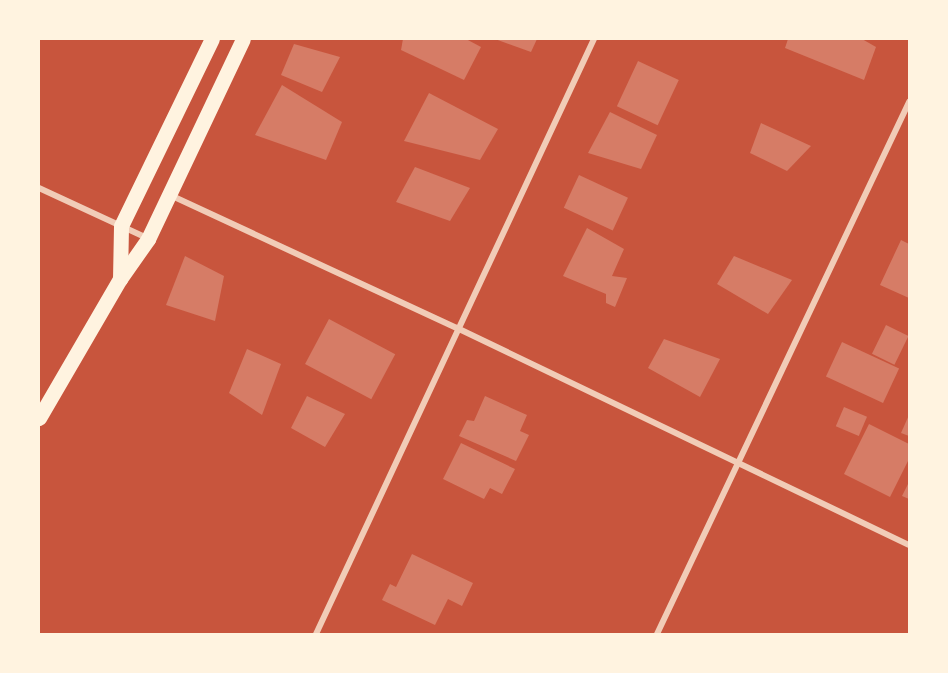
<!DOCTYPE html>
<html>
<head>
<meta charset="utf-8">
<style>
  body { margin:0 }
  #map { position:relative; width:948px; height:673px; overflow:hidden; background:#c8553d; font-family:"IBM Plex Serif",serif }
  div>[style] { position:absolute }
  .building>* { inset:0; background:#d67c66; transform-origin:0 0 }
  .minor>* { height:6px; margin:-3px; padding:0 3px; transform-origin:3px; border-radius:3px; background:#f1ccb7 }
  .primary>* { height:15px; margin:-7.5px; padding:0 7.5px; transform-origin:7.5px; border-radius:7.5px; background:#fff3e0 }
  span { translate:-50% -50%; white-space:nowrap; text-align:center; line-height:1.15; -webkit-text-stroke:4.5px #fff3e0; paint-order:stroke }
  .frame { position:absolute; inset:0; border:40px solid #fff3e0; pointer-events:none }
</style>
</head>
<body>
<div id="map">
  <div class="building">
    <div style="clip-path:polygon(403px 39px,466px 39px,481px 47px,464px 80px,401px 50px)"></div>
    <div style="clip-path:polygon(495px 39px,537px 39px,531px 52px)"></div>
    <div style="clip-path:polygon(788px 39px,862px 39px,876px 47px,864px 80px,785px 48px)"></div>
    <div style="clip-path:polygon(294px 44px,340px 57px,322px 92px,281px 75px)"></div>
    <div style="left:638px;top:61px;width:45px;height:50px;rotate:25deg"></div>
    <div style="clip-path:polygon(282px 85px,342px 122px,326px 160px,255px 135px)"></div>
    <div style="clip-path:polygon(429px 93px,498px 129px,480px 160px,404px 141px)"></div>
    <div style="clip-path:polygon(610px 112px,657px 135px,641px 169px,588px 153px)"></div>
    <div style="clip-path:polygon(761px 123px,811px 146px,787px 171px,750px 153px)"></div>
    <div style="clip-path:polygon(415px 167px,470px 188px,450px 221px,396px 202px)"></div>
    <div style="left:579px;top:175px;width:54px;height:36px;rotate:25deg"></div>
    <div style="clip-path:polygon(587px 228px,624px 249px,612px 276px,627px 278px,615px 307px,606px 303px,606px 294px,563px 276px)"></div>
    <div style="clip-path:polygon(901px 240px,909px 244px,909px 298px,880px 285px)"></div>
    <div style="clip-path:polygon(185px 256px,224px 276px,215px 321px,166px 305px)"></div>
    <div style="clip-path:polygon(734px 256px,792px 280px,768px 314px,717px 284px)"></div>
    <div style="left:329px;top:319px;width:75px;height:51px;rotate:28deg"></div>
    <div style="left:886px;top:325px;width:25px;height:32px;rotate:26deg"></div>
    <div style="clip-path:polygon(664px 339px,720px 359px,700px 397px,648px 368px)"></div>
    <div style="left:842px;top:342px;width:63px;height:38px;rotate:25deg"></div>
    <div style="clip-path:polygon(247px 349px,281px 364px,262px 415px,229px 393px)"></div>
    <div style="clip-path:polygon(307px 396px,345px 414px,325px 447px,291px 428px)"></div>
    <div style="clip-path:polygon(485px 396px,527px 415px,520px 431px,529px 435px,516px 461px,459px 436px,467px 420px,474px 421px)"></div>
    <div style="left:844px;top:407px;width:25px;height:21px;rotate:23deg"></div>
    <div style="clip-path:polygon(909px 415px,909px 436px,901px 433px)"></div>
    <div style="clip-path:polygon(869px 424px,909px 444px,909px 459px,890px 497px,844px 474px)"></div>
    <div style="clip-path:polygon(461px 443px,515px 469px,502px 494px,490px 488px,484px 499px,443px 479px)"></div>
    <div style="clip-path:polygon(909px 482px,909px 499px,902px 496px)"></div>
    <div style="clip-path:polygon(412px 554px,473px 583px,462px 606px,448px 599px,435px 625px,382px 600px,390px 584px,396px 587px)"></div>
  </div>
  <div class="minor">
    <div style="left:39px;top:188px;width:119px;rotate:24.8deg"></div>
    <div style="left:170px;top:195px;width:316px;rotate:24.9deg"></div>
    <div style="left:457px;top:328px;width:501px;rotate:25.65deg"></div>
    <div style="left:316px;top:634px;width:657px;rotate:-64.96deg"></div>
    <div style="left:657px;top:634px;width:589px;rotate:-64.65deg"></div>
  </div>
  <div class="primary">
    <div style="left:120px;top:279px;width:53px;rotate:-88.9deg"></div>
    <div style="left:121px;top:226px;width:208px;rotate:-64.1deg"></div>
    <div style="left:39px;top:418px;width:161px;rotate:-59.8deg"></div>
    <div style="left:120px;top:279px;width:49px;rotate:-55deg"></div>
    <div style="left:148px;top:239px;width:221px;rotate:-64.6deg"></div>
  </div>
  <div class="frame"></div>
</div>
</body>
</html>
